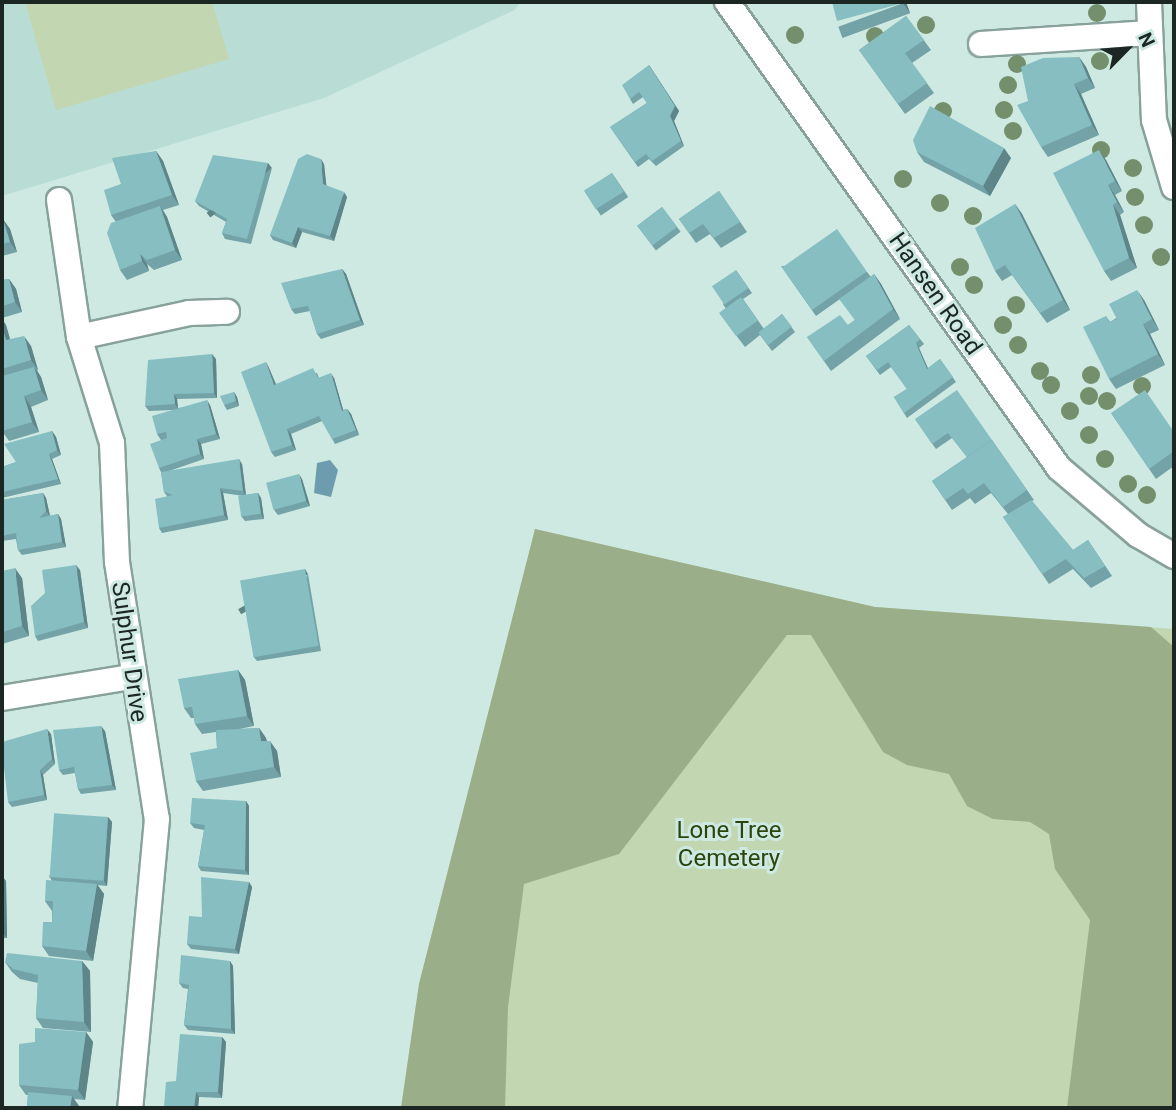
<!DOCTYPE html>
<html>
<head>
<meta charset="utf-8">
<style>
  body { margin:0 }
  #map { position:relative; width:1176px; height:1110px; overflow:hidden; background:#cde9e2; font-family:Roboto,sans-serif }
  div>[style] { position:absolute }
  .built>* { inset:0; background:#b9ddd4 }
  .green>* { inset:0; background:#c1d6b1 }
  .forest>* { inset:0; background:#9aaf89 }
  .water>* { inset:0; background:#6d9caf }
  .roads { filter:drop-shadow(2px 0 #88a29b) drop-shadow(-2px 0 #88a29b) drop-shadow(0 2px #88a29b) drop-shadow(0 -2px #88a29b) }
  .minor>* { height:24px; margin:-12px; padding:0 12px; transform-origin:12px; border-radius:12px; background:#fff }
  .trees>* { width:18px; height:18px; margin:-9px; border-radius:50%; background:#748f6c }
  .wall>* { inset:0; background:#73a3a7; transform-origin:0 0 }
  .shaded-wall>* { inset:0; background:#5e8588; transform-origin:0 0 }
  .building>* { inset:0; background:#86bec2; transform-origin:0 0 }
  span { translate:-50% -50%; white-space:nowrap; text-align:center; line-height:1.15; -webkit-text-stroke:6px #cde9e2; paint-order:stroke }
  .street-label { font-size:24px; color:#1c2724 }
  .park-label { font-size:24px; color:#2b450c }
  .frame { position:absolute; inset:0; border:4px solid #1c2724; pointer-events:none }
  .north { position:absolute; left:1092px; top:14px; width:70px; height:70px; -webkit-text-stroke:5px #cde9e2; paint-order:stroke; rotate:65deg; font-size:19px; font-weight:700; line-height:28px; text-align:center; color:#1c2724 }
  .north::after { content:''; display:block; margin:auto; width:24px; height:32px; background:#1c2724; clip-path:polygon(50% 0,100% 100%,50% 72%,0 100%) }
</style>
</head>
<body>
<div id="map">
  <div class="built">
    <div style="clip-path:polygon(2px 2px,520px 2px,515px 10px,324px 98px,2px 196px)"></div>
  </div>
  <div class="green">
    <div style="clip-path:polygon(25px 2px,212px 2px,229px 59px,56px 110px)"></div>
    <div style="clip-path:polygon(535px 529px,875px 607px,1174px 629px,1174px 1108px,401px 1108px,419px 984px)"></div>
  </div>
  <div class="forest">
    <div style="clip-path:polygon(535px 529px,875px 607px,1151px 627px,1174px 647px,1174px 1108px,1067px 1108px,1090px 920px,1055px 869px,1049px 834px,1030px 822px,993px 819px,967px 806px,949px 774px,907px 765px,883px 752px,811px 635px,787px 635px,619px 854px,524px 884px,508px 1007px,505px 1108px,401px 1108px,419px 984px)"></div>
  </div>
  <div class="water">
    <div style="clip-path:polygon(330px 460px,338px 470px,331px 497px,314px 493px,317px 463px)"></div>
  </div>
  <div class="roads">
    <div class="minor">
      <div style="left:727px;top:2px;width:572px;rotate:54.53deg"></div>
      <div style="left:1059px;top:468px;width:104px;rotate:40.3deg"></div>
      <div style="left:1138px;top:535px;width:42px;rotate:30.3deg"></div>
      <div style="left:1149px;top:2px;width:118px;rotate:87.6deg"></div>
      <div style="left:1154px;top:120px;width:70px;rotate:73.4deg"></div>
      <div style="left:981px;top:44px;width:169px;rotate:-3.7deg"></div>
      <div style="left:59px;top:200px;width:138px;rotate:81.7deg"></div>
      <div style="left:79px;top:337px;width:111px;rotate:72.7deg"></div>
      <div style="left:112px;top:443px;width:119px;rotate:87.6deg"></div>
      <div style="left:117px;top:562px;width:260px;rotate:81.2deg"></div>
      <div style="left:157px;top:819px;width:290px;rotate:95.3deg"></div>
      <div style="left:79px;top:337px;width:113px;rotate:-12.3deg"></div>
      <div style="left:189px;top:313px;width:38px;rotate:-2deg"></div>
      <div style="left:2px;top:698px;width:130px;rotate:-9.3deg"></div>
    </div>
  </div>
  <div class="trees">
    <div style="left:1097px;top:13px"></div>
    <div style="left:926px;top:25px"></div>
    <div style="left:795px;top:35px"></div>
    <div style="left:875px;top:36px"></div>
    <div style="left:1100px;top:61px"></div>
    <div style="left:1017px;top:64px"></div>
    <div style="left:1008px;top:85px"></div>
    <div style="left:1004px;top:110px"></div>
    <div style="left:943px;top:111px"></div>
    <div style="left:1013px;top:131px"></div>
    <div style="left:1101px;top:150px"></div>
    <div style="left:1133px;top:168px"></div>
    <div style="left:903px;top:179px"></div>
    <div style="left:1135px;top:197px"></div>
    <div style="left:940px;top:203px"></div>
    <div style="left:973px;top:216px"></div>
    <div style="left:1144px;top:225px"></div>
    <div style="left:1161px;top:257px"></div>
    <div style="left:960px;top:267px"></div>
    <div style="left:974px;top:285px"></div>
    <div style="left:1016px;top:305px"></div>
    <div style="left:1003px;top:325px"></div>
    <div style="left:1018px;top:345px"></div>
    <div style="left:1040px;top:371px"></div>
    <div style="left:1091px;top:375px"></div>
    <div style="left:1051px;top:385px"></div>
    <div style="left:1142px;top:386px"></div>
    <div style="left:1089px;top:396px"></div>
    <div style="left:1107px;top:401px"></div>
    <div style="left:1070px;top:411px"></div>
    <div style="left:1089px;top:435px"></div>
    <div style="left:1105px;top:459px"></div>
    <div style="left:1128px;top:484px"></div>
    <div style="left:1147px;top:495px"></div>
  </div>
  <div class="wall">
    <div style="left:906px;top:2px;width:12px;height:72px;rotate:70deg"></div>
    <div style="clip-path:polygon(906px 16px,931px 50px,912px 63px,934px 93px,905px 114px,859px 50px)"></div>
    <div style="clip-path:polygon(1079px 57px,1086px 67px,1095px 88px,1081px 94px,1099px 135px,1048px 157px,1041px 147px)"></div>
    <div style="clip-path:polygon(649px 65px,679px 111px,674px 121px,684px 146px,656px 166px,649px 159px,638px 167px,610px 127px,647px 103px,643px 97px,633px 104px,630px 99px)"></div>
    <div style="clip-path:polygon(156px 151px,163px 161px,179px 205px,163px 210px,167px 217px,182px 260px,154px 270px,147px 264px,149px 271px,127px 280px,120px 270px,116px 222px,111px 215px,121px 184px)"></div>
    <div style="clip-path:polygon(917px 152px,1011px 158px,990px 196px,924px 162px)"></div>
    <div style="clip-path:polygon(1106px 160px,1122px 191px,1115px 195px,1124px 212px,1120px 215px,1137px 268px,1111px 281px,1104px 271px)"></div>
    <div style="clip-path:polygon(324px 164px,326px 186px,347px 197px,334px 241px,302px 232px,296px 248px,273px 240px,270px 235px)"></div>
    <div style="clip-path:polygon(272px 168px,251px 244px,225px 239px,222px 233px,226px 222px,199px 206px,195px 201px)"></div>
    <div style="left:612px;top:173px;width:29px;height:33px;rotate:56deg"></div>
    <div style="clip-path:polygon(719px 191px,747px 232px,721px 248px,710px 234px,696px 243px,679px 219px)"></div>
    <div style="clip-path:polygon(1015px 204px,1022px 214px,1070px 310px,1047px 323px,1012px 275px,1002px 281px,995px 271px)"></div>
    <div style="left:662px;top:207px;width:31px;height:31px;rotate:53deg"></div>
    <div style="clip-path:polygon(2px 219px,10px 229px,17px 252px,2px 256px)"></div>
    <div style="clip-path:polygon(781px 266px,867px 272px,871px 277px,874px 274px,881px 284px,900px 319px,831px 371px,807px 337px,848px 325px,855px 320px,840px 299px,816px 316px)"></div>
    <div style="clip-path:polygon(342px 269px,346px 274px,364px 325px,321px 339px,317px 334px,310px 311px,295px 314px,291px 309px)"></div>
    <div style="clip-path:polygon(736px 270px,752px 293px,743px 299px,764px 329px,782px 314px,795px 332px,772px 351px,760px 335px,745px 347px,720px 314px,726px 309px,723px 304px)"></div>
    <div style="clip-path:polygon(9px 279px,16px 289px,22px 312px,2px 318px,2px 280px)"></div>
    <div style="clip-path:polygon(1144px 300px,1159px 330px,1150px 334px,1165px 365px,1116px 389px,1109px 379px,1106px 316px,1110px 322px)"></div>
    <div style="clip-path:polygon(2px 319px,6px 325px,10px 339px,31px 346px,38px 370px,37px 370px,41px 377px,48px 400px,31px 407px,39px 432px,9px 441px,2px 431px)"></div>
    <div style="clip-path:polygon(909px 325px,924px 344px,919px 348px,928px 368px,940px 359px,956px 382px,907px 418px,894px 397px,907px 389px,891px 367px,880px 375px,866px 356px)"></div>
    <div style="clip-path:polygon(216px 359px,217px 398px,177px 399px,178px 408px,210px 405px,220px 439px,201px 444px,204px 459px,169px 471px,242px 464px,246px 495px,258px 493px,261px 498px,264px 519px,245px 521px,241px 516px,244px 496px,223px 493px,228px 520px,162px 533px,159px 528px,167px 496px,164px 492px,161px 472px,159px 468px,161px 440px,157px 434px,173px 410px,149px 411px,145px 406px)"></div>
    <div style="clip-path:polygon(266px 362px,269px 368px,276px 384px,317px 373px,319px 378px,334px 378px,343px 410px,347px 409px,351px 414px,359px 435px,335px 444px,322px 421px,291px 434px,296px 450px,275px 457px,271px 452px)"></div>
    <div style="clip-path:polygon(234px 392px,237px 397px,239px 406px,227px 410px,224px 405px)"></div>
    <div style="clip-path:polygon(1111px 413px,1174px 432px,1174px 466px,1156px 479px)"></div>
    <div style="clip-path:polygon(915px 419px,992px 440px,1034px 500px,1032px 501px,1073px 550px,1088px 540px,1112px 576px,1091px 588px,1073px 569px,1049px 584px,1003px 517px,1008px 514px,991px 493px,975px 504px,970px 498px,952px 510px,932px 481px,967px 457px,952px 438px,936px 449px)"></div>
    <div style="clip-path:polygon(52px 431px,56px 437px,61px 455px,52px 459px,61px 484px,2px 498px,2px 467px,16px 462px)"></div>
    <div style="clip-path:polygon(302px 479px,310px 506px,278px 515px,274px 510px)"></div>
    <div style="clip-path:polygon(43px 493px,46px 498px,50px 516px,58px 514px,61px 519px,66px 547px,22px 555px,18px 550px,16px 539px,2px 541px,2px 500px)"></div>
    <div style="clip-path:polygon(80px 570px,88px 628px,38px 641px,35px 636px)"></div>
    <div style="clip-path:polygon(2px 571px,22px 578px,29px 636px,2px 644px)"></div>
    <div style="clip-path:polygon(308px 574px,321px 651px,257px 661px,253px 656px)"></div>
    <div style="clip-path:polygon(238px 670px,245px 680px,254px 726px,239px 729px,259px 728px,266px 738px,267px 741px,277px 751px,281px 777px,203px 791px,196px 781px,217px 748px,216px 732px,202px 734px,195px 724px,194px 718px,191px 718px,184px 708px)"></div>
    <div style="clip-path:polygon(105px 731px,116px 790px,81px 794px,78px 789px,75px 773px,63px 775px,59px 770px)"></div>
    <div style="clip-path:polygon(51px 734px,55px 764px,43px 775px,47px 800px,12px 807px,8px 802px)"></div>
    <div style="clip-path:polygon(246px 801px,249px 806px,249px 875px,201px 871px,198px 866px,204px 830px,194px 828px,190px 823px)"></div>
    <div style="clip-path:polygon(108px 817px,112px 822px,107px 886px,97px 885px,104px 894px,93px 961px,49px 956px,42px 946px,52px 922px,52px 911px,45px 901px,52px 881px,49px 876px)"></div>
    <div style="clip-path:polygon(2px 876px,6px 881px,7px 938px,2px 938px)"></div>
    <div style="clip-path:polygon(249px 882px,252px 887px,239px 954px,191px 949px,187px 944px,202px 917px)"></div>
    <div style="clip-path:polygon(82px 961px,90px 971px,91px 1032px,43px 1028px,36px 1018px,38px 983px,20px 979px,12px 972px,5px 962px)"></div>
    <div style="clip-path:polygon(230px 961px,233px 966px,235px 1034px,188px 1030px,184px 1025px,188px 989px,183px 988px,179px 983px)"></div>
    <div style="clip-path:polygon(86px 1032px,93px 1042px,85px 1100px,74px 1099px,79px 1106px,79px 1108px,27px 1108px,28px 1095px,26px 1095px,19px 1085px,35px 1042px)"></div>
    <div style="clip-path:polygon(222px 1037px,226px 1042px,222px 1098px,199px 1097px,198px 1108px,165px 1108px,164px 1107px,176px 1081px)"></div>
  </div>
  <div class="shaded-wall">
    <div style="clip-path:polygon(902px 2px,906px 2px,910px 13px)"></div>
    <div style="clip-path:polygon(1079px 57px,1086px 67px,1095px 88px,1088px 78px)"></div>
    <div style="clip-path:polygon(649px 65px,679px 111px,674px 121px,684px 146px,681px 141px)"></div>
    <div style="clip-path:polygon(1074px 84px,1081px 94px,1099px 135px,1092px 125px)"></div>
    <div style="clip-path:polygon(1004px 148px,1011px 158px,990px 196px,983px 186px)"></div>
    <div style="clip-path:polygon(1099px 150px,1106px 160px,1122px 191px,1115px 181px)"></div>
    <div style="clip-path:polygon(156px 151px,163px 161px,179px 205px,172px 195px)"></div>
    <div style="clip-path:polygon(321px 159px,324px 164px,327px 190px,323px 184px)"></div>
    <div style="left:268px;top:163px;width:6px;height:79px;rotate:51deg"></div>
    <div style="clip-path:polygon(1108px 185px,1115px 195px,1124px 212px,1117px 202px)"></div>
    <div style="clip-path:polygon(344px 192px,347px 197px,334px 241px,330px 236px)"></div>
    <div style="clip-path:polygon(1015px 204px,1022px 214px,1070px 310px,1063px 300px)"></div>
    <div style="clip-path:polygon(1113px 205px,1120px 215px,1137px 268px,1129px 258px)"></div>
    <div style="clip-path:polygon(160px 206px,167px 217px,182px 260px,175px 250px)"></div>
    <div style="clip-path:polygon(3px 219px,10px 229px,17px 252px,10px 242px)"></div>
    <div style="clip-path:polygon(298px 227px,302px 232px,296px 248px,292px 243px)"></div>
    <div style="clip-path:polygon(140px 254px,147px 264px,149px 271px,142px 261px)"></div>
    <div style="clip-path:polygon(342px 269px,346px 274px,364px 325px,360px 320px)"></div>
    <div style="clip-path:polygon(874px 274px,881px 284px,900px 319px,893px 309px)"></div>
    <div style="clip-path:polygon(9px 279px,16px 289px,22px 312px,15px 302px)"></div>
    <div style="clip-path:polygon(1137px 290px,1144px 300px,1159px 330px,1152px 319px)"></div>
    <div style="clip-path:polygon(2px 319px,6px 325px,13px 350px,6px 340px,2px 326px)"></div>
    <div style="clip-path:polygon(1143px 324px,1150px 334px,1165px 365px,1158px 354px)"></div>
    <div style="clip-path:polygon(24px 336px,31px 346px,38px 370px,31px 360px)"></div>
    <div style="clip-path:polygon(916px 343px,919px 348px,930px 374px,927px 369px)"></div>
    <div style="clip-path:polygon(212px 354px,216px 359px,217px 398px,214px 393px)"></div>
    <div style="clip-path:polygon(266px 362px,269px 368px,278px 390px,274px 385px)"></div>
    <div style="clip-path:polygon(34px 367px,41px 377px,48px 400px,41px 390px)"></div>
    <div style="clip-path:polygon(331px 373px,334px 378px,345px 416px,342px 411px)"></div>
    <div style="clip-path:polygon(234px 392px,237px 397px,239px 406px,236px 401px)"></div>
    <div style="clip-path:polygon(174px 394px,177px 399px,178px 409px,175px 404px)"></div>
    <div style="clip-path:polygon(24px 396px,31px 407px,39px 432px,32px 422px)"></div>
    <div style="clip-path:polygon(207px 400px,210px 405px,220px 439px,216px 434px)"></div>
    <div style="clip-path:polygon(347px 409px,351px 414px,359px 435px,356px 430px)"></div>
    <div style="clip-path:polygon(287px 429px,291px 434px,296px 450px,292px 445px)"></div>
    <div style="clip-path:polygon(52px 431px,56px 437px,61px 455px,57px 450px)"></div>
    <div style="clip-path:polygon(197px 439px,201px 444px,204px 459px,200px 454px)"></div>
    <div style="clip-path:polygon(49px 454px,52px 459px,61px 484px,58px 479px)"></div>
    <div style="clip-path:polygon(239px 459px,242px 464px,246px 496px,243px 491px)"></div>
    <div style="clip-path:polygon(299px 474px,302px 479px,310px 506px,306px 501px)"></div>
    <div style="clip-path:polygon(220px 488px,223px 493px,228px 520px,224px 515px)"></div>
    <div style="clip-path:polygon(43px 493px,46px 498px,50px 516px,46px 511px)"></div>
    <div style="clip-path:polygon(258px 493px,261px 498px,264px 519px,261px 514px)"></div>
    <div style="clip-path:polygon(58px 514px,61px 519px,66px 547px,62px 542px)"></div>
    <div style="clip-path:polygon(76px 565px,80px 570px,88px 628px,84px 622px)"></div>
    <div style="clip-path:polygon(15px 568px,22px 578px,29px 636px,22px 626px)"></div>
    <div style="left:305px;top:569px;width:6px;height:78px;rotate:59deg"></div>
    <div style="clip-path:polygon(238px 670px,245px 680px,254px 726px,247px 716px)"></div>
    <div style="clip-path:polygon(101px 726px,105px 731px,116px 790px,112px 785px)"></div>
    <div style="clip-path:polygon(259px 728px,266px 738px,268px 752px,261px 741px)"></div>
    <div style="clip-path:polygon(47px 729px,51px 734px,55px 764px,52px 759px)"></div>
    <div style="clip-path:polygon(270px 741px,277px 751px,281px 777px,274px 767px)"></div>
    <div style="clip-path:polygon(40px 770px,43px 775px,47px 800px,44px 795px)"></div>
    <div style="clip-path:polygon(246px 801px,249px 806px,249px 875px,245px 870px)"></div>
    <div style="clip-path:polygon(108px 817px,112px 822px,107px 886px,104px 881px)"></div>
    <div style="clip-path:polygon(2px 876px,6px 881px,7px 938px,3px 933px)"></div>
    <div style="clip-path:polygon(249px 882px,252px 887px,239px 954px,235px 949px)"></div>
    <div style="clip-path:polygon(97px 884px,104px 894px,93px 961px,86px 951px)"></div>
    <div style="clip-path:polygon(82px 961px,90px 971px,91px 1032px,84px 1022px)"></div>
    <div style="clip-path:polygon(230px 961px,233px 966px,235px 1034px,231px 1029px)"></div>
    <div style="clip-path:polygon(86px 1032px,93px 1042px,85px 1100px,78px 1090px)"></div>
    <div style="clip-path:polygon(222px 1037px,226px 1042px,222px 1098px,218px 1092px)"></div>
    <div style="clip-path:polygon(196px 1092px,199px 1097px,198px 1108px,194px 1108px)"></div>
    <div style="clip-path:polygon(72px 1096px,79px 1106px,79px 1108px,70px 1108px)"></div>
  </div>
  <div class="building">
    <div style="clip-path:polygon(832px 2px,902px 2px,903px 3px,837px 21px)"></div>
    <div style="clip-path:polygon(906px 16px,924px 40px,905px 53px,927px 83px,898px 104px,859px 50px)"></div>
    <div style="clip-path:polygon(1079px 57px,1088px 78px,1074px 84px,1092px 125px,1041px 147px,1017px 105px,1028px 101px,1021px 67px,1043px 58px)"></div>
    <div style="clip-path:polygon(649px 65px,675px 106px,670px 116px,681px 141px,652px 161px,646px 154px,635px 162px,610px 127px,647px 103px,639px 92px,630px 99px,622px 85px)"></div>
    <div style="clip-path:polygon(930px 106px,1004px 148px,983px 186px,917px 152px,913px 140px)"></div>
    <div style="clip-path:polygon(1099px 150px,1115px 181px,1108px 185px,1117px 202px,1113px 205px,1129px 258px,1104px 271px,1053px 173px)"></div>
    <div style="clip-path:polygon(156px 151px,172px 195px,111px 215px,104px 190px,121px 184px,112px 158px)"></div>
    <div style="clip-path:polygon(307px 154px,321px 159px,323px 184px,344px 192px,330px 236px,298px 227px,292px 243px,270px 235px,298px 159px)"></div>
    <div style="clip-path:polygon(213px 155px,268px 163px,247px 239px,222px 233px,227px 219px,195px 201px)"></div>
    <div style="left:612px;top:173px;width:22px;height:33px;rotate:58deg"></div>
    <div style="clip-path:polygon(719px 191px,740px 222px,714px 238px,703px 224px,689px 233px,679px 219px)"></div>
    <div style="clip-path:polygon(1015px 204px,1063px 300px,1040px 313px,1005px 265px,995px 271px,975px 228px)"></div>
    <div style="clip-path:polygon(160px 206px,175px 250px,147px 260px,140px 254px,142px 261px,120px 270px,107px 233px,111px 223px)"></div>
    <div style="left:662px;top:207px;width:25px;height:31px;rotate:53deg"></div>
    <div style="clip-path:polygon(2px 219px,3px 219px,10px 242px,2px 244px)"></div>
    <div style="left:837px;top:229px;width:52px;height:67px;rotate:55deg"></div>
    <div style="clip-path:polygon(342px 269px,360px 320px,317px 334px,308px 306px,291px 309px,281px 283px)"></div>
    <div style="left:736px;top:270px;width:22px;height:29px;rotate:56deg"></div>
    <div style="clip-path:polygon(874px 274px,893px 309px,824px 361px,807px 337px,840px 315px,848px 325px,855px 320px,839px 299px)"></div>
    <div style="clip-path:polygon(9px 279px,15px 302px,2px 306px,2px 280px)"></div>
    <div style="clip-path:polygon(1137px 290px,1152px 319px,1143px 324px,1158px 354px,1109px 379px,1083px 327px,1106px 316px,1109px 322px,1117px 319px,1109px 304px)"></div>
    <div style="left:741px;top:297px;width:29px;height:27px;rotate:54deg"></div>
    <div style="left:782px;top:314px;width:16px;height:30px;rotate:52deg"></div>
    <div style="clip-path:polygon(909px 325px,920px 339px,916px 343px,927px 369px,940px 359px,953px 377px,904px 413px,894px 397px,907px 389px,888px 362px,877px 370px,866px 356px)"></div>
    <div style="clip-path:polygon(2px 326px,6px 340px,24px 336px,31px 360px,2px 369px)"></div>
    <div style="clip-path:polygon(212px 354px,214px 393px,174px 394px,175px 404px,145px 406px,148px 360px)"></div>
    <div style="clip-path:polygon(266px 362px,274px 385px,313px 368px,318px 378px,331px 373px,342px 411px,347px 409px,356px 430px,332px 439px,319px 416px,287px 429px,292px 445px,271px 452px,241px 372px)"></div>
    <div style="clip-path:polygon(34px 367px,41px 390px,24px 396px,32px 422px,2px 431px,2px 376px)"></div>
    <div style="clip-path:polygon(957px 390px,992px 440px,967px 457px,948px 433px,932px 444px,915px 419px)"></div>
    <div style="clip-path:polygon(1145px 390px,1174px 432px,1174px 451px,1149px 469px,1111px 413px)"></div>
    <div style="clip-path:polygon(234px 392px,236px 401px,224px 405px,220px 396px)"></div>
    <div style="clip-path:polygon(207px 400px,216px 434px,197px 439px,200px 454px,159px 468px,150px 444px,167px 438px,166px 432px,157px 434px,152px 416px)"></div>
    <div style="clip-path:polygon(52px 431px,57px 450px,49px 454px,58px 479px,2px 492px,2px 467px,16px 462px,4px 444px)"></div>
    <div style="clip-path:polygon(992px 440px,1027px 490px,1003px 507px,984px 483px,968px 494px,963px 488px,945px 500px,932px 481px)"></div>
    <div style="clip-path:polygon(239px 459px,243px 491px,220px 488px,224px 515px,159px 528px,155px 499px,173px 495px,164px 492px,161px 472px)"></div>
    <div style="left:299px;top:474px;width:28px;height:34px;rotate:75deg"></div>
    <div style="clip-path:polygon(43px 493px,46px 511px,39px 518px,58px 514px,62px 542px,18px 550px,16px 533px,2px 536px,2px 500px)"></div>
    <div style="left:258px;top:493px;width:21px;height:20px;rotate:82deg"></div>
    <div style="clip-path:polygon(1031px 500px,1073px 550px,1088px 540px,1105px 566px,1084px 578px,1066px 559px,1042px 574px,1003px 517px)"></div>
    <div style="clip-path:polygon(76px 565px,84px 622px,35px 636px,31px 606px,45px 593px,42px 570px)"></div>
    <div style="clip-path:polygon(15px 568px,22px 626px,2px 632px,2px 571px)"></div>
    <div style="left:305px;top:569px;width:78px;height:66px;rotate:80deg"></div>
    <div style="clip-path:polygon(238px 670px,247px 716px,195px 724px,192px 707px,184px 708px,178px 679px)"></div>
    <div style="clip-path:polygon(101px 726px,112px 785px,78px 789px,74px 767px,59px 770px,53px 730px)"></div>
    <div style="clip-path:polygon(259px 728px,261px 741px,270px 741px,274px 767px,196px 781px,190px 753px,217px 748px,216px 730px)"></div>
    <div style="clip-path:polygon(47px 729px,52px 759px,40px 770px,44px 795px,8px 802px,2px 750px,2px 742px)"></div>
    <div style="clip-path:polygon(192px 798px,246px 801px,245px 870px,198px 866px,205px 825px,190px 823px)"></div>
    <div style="left:108px;top:817px;width:64px;height:54px;rotate:94deg"></div>
    <div style="clip-path:polygon(2px 876px,3px 933px,2px 933px)"></div>
    <div style="clip-path:polygon(201px 877px,249px 882px,235px 949px,187px 944px,189px 916px,202px 917px)"></div>
    <div style="clip-path:polygon(46px 880px,97px 884px,86px 951px,42px 946px,43px 922px,52px 922px,53px 901px,45px 901px)"></div>
    <div style="clip-path:polygon(7px 953px,82px 961px,84px 1022px,36px 1018px,38px 975px,13px 969px,5px 962px)"></div>
    <div style="clip-path:polygon(181px 955px,230px 961px,231px 1029px,184px 1025px,189px 985px,179px 983px)"></div>
    <div style="clip-path:polygon(35px 1028px,86px 1032px,78px 1090px,19px 1085px,19px 1044px,35px 1042px)"></div>
    <div style="clip-path:polygon(180px 1034px,222px 1037px,218px 1092px,196px 1092px,194px 1108px,164px 1107px,166px 1082px,176px 1081px)"></div>
    <div style="clip-path:polygon(28px 1092px,72px 1096px,70px 1108px,27px 1108px)"></div>
  </div>
  <div class="street-label">
    <span style="left:935px;top:294px;rotate:55deg">Hansen Road</span>
    <span style="left:129px;top:652px;rotate:82deg">Sulphur Drive</span>
  </div>
  <div class="park-label">
    <span style="left:729px;top:845px">Lone Tree<br>Cemetery</span>
  </div>
  <div class="frame"></div>
  <div class="north">N</div>
</div>
</body>
</html>
